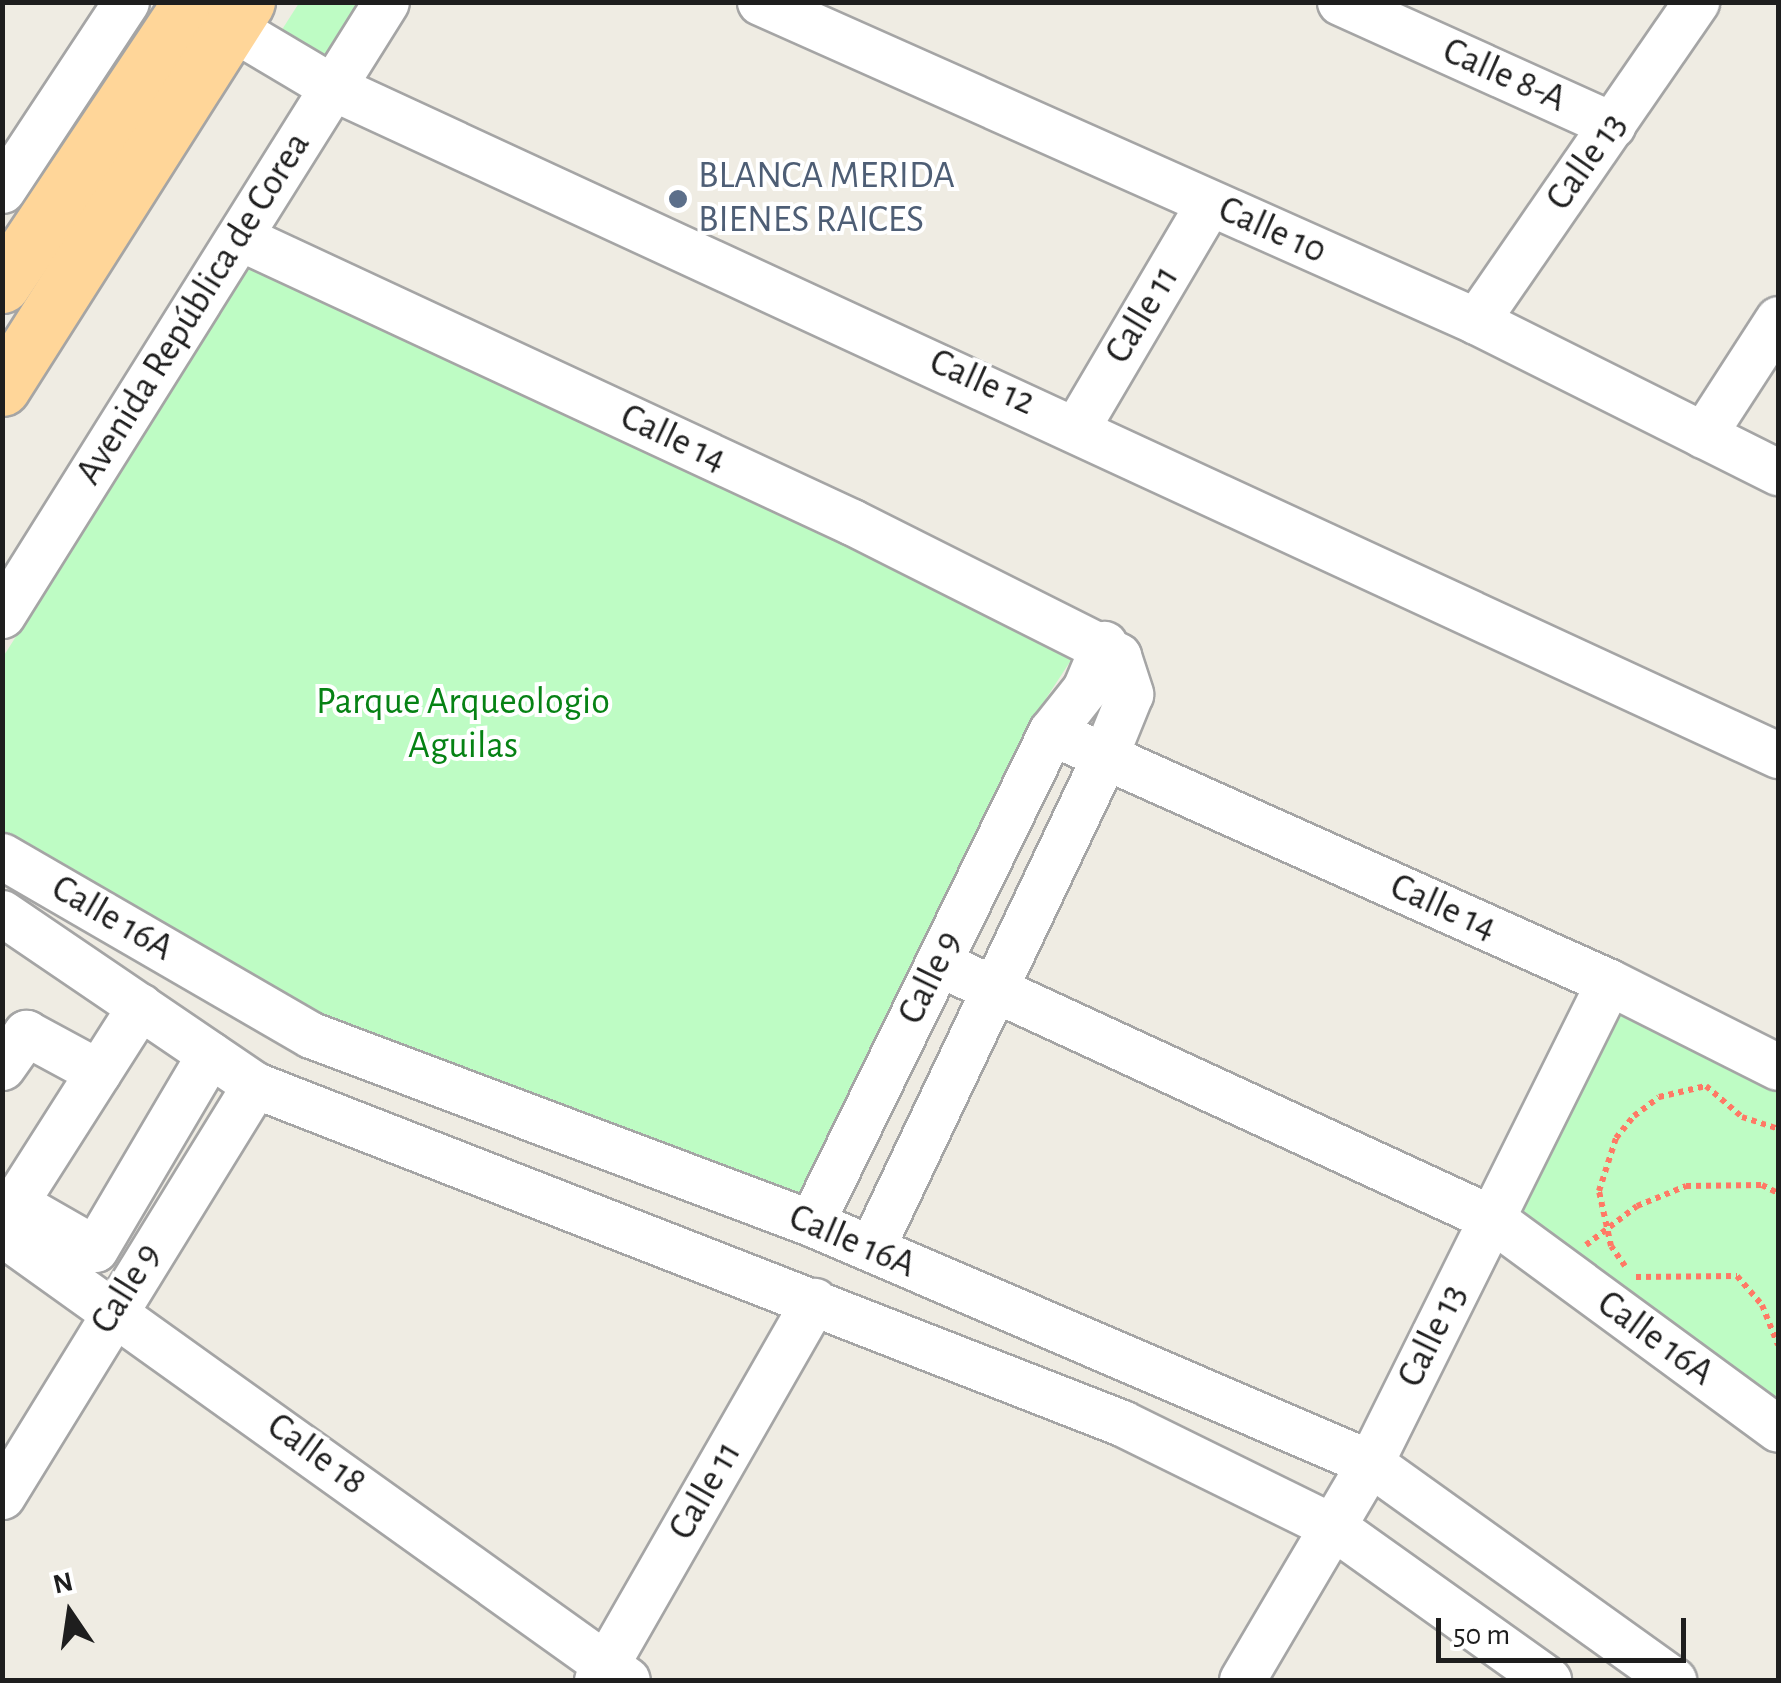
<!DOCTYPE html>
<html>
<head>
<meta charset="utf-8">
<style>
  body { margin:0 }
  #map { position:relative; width:1781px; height:1683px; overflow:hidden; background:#efece3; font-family:"Alegreya Sans",sans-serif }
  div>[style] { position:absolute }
  .park>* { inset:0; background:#befcc4 }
  .path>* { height:6px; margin-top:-3px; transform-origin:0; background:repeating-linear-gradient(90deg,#ff7965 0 5px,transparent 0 10px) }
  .roads { filter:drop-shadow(2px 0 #a5a5a5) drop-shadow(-2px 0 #a5a5a5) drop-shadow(0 2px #a5a5a5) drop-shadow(0 -2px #a5a5a5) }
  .minor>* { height:45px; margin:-22.5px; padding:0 22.5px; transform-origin:22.5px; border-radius:22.5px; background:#fff }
  .major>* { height:55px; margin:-27.5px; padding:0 27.5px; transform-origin:27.5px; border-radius:27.5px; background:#ffd699 }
  .dots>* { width:28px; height:28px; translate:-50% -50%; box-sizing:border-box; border:5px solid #fff; border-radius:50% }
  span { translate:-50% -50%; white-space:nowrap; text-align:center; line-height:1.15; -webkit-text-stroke:8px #fff; paint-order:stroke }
  .street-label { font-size:38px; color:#1e1e1e }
  .service-label { font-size:38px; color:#4e5e75 }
  .left { translate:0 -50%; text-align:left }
  .park-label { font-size:38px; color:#068214 }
  .frame { position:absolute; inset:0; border:5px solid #1e1e1e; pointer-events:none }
  .north { position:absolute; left:20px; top:1563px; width:100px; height:100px; -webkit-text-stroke:8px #fff; paint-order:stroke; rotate:347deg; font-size:28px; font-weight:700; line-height:40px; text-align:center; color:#1e1e1e }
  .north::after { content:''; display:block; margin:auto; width:35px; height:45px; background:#1e1e1e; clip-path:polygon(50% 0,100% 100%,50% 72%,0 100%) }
  .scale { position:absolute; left:1436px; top:1618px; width:250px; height:45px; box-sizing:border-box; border:5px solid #1e1e1e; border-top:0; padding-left:12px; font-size:30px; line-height:35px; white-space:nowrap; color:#1e1e1e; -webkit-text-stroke:8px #fff; paint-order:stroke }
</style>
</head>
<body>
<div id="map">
  <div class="park">
    <div style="clip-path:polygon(299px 3px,367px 3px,326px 66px,269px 50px)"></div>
    <div style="clip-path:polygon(250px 266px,1077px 651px,1032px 720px,801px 1195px,318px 1020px,3px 832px,3px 657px)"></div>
    <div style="clip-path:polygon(1613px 1002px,1778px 1085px,1778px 1408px,1507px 1212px)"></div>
  </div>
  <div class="path">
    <div style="left:1586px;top:1245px;width:64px;rotate:-37.4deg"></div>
    <div style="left:1637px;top:1206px;width:53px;rotate:-22.2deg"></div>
    <div style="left:1686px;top:1186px;width:76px;rotate:-0.8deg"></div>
    <div style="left:1762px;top:1185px;width:18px;rotate:27deg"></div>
    <div style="left:1625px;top:1266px;width:24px;rotate:-125deg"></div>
    <div style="left:1611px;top:1246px;width:56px;rotate:-102.3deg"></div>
    <div style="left:1599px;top:1191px;width:56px;rotate:-72.2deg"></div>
    <div style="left:1616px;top:1138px;width:28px;rotate:-51deg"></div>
    <div style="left:1634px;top:1116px;width:31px;rotate:-37deg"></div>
    <div style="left:1659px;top:1097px;width:48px;rotate:-13.2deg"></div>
    <div style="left:1706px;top:1086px;width:48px;rotate:40.7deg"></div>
    <div style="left:1742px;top:1117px;width:38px;rotate:18deg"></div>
    <div style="left:1636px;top:1277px;width:101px;rotate:-0.6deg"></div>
    <div style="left:1737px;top:1276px;width:38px;rotate:49deg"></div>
    <div style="left:1762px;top:1305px;width:43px;rotate:68.2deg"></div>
  </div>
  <div class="roads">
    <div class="minor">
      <div style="left:760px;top:2px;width:784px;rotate:24.01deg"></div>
      <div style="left:1476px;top:321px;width:338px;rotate:26.6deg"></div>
      <div style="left:1340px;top:2px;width:299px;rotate:24.3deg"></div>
      <div style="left:204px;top:11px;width:149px;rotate:30.7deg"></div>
      <div style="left:332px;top:87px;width:1593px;rotate:24.8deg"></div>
      <div style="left:2px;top:190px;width:225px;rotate:-56.6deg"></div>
      <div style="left:241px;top:238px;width:674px;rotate:24.93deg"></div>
      <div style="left:852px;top:522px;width:298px;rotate:26.7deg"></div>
      <div style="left:1118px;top:656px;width:40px;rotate:72deg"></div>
      <div style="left:1130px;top:694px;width:69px;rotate:112.1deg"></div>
      <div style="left:1104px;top:758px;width:543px;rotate:115.39deg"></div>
      <div style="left:1476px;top:321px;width:388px;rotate:-55.4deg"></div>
      <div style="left:1077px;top:427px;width:260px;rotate:-59.5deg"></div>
      <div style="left:1703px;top:435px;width:138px;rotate:-57.1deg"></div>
      <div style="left:2px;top:615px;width:723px;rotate:-57.94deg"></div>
      <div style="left:1051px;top:732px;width:611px;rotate:24.13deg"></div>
      <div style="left:1609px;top:982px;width:189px;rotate:26.7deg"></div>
      <div style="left:2px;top:856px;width:357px;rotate:30.1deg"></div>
      <div style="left:311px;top:1035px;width:534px;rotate:20.61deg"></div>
      <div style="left:811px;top:1223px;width:608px;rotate:23.24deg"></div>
      <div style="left:1370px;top:1463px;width:373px;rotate:35.6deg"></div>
      <div style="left:2px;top:913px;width:306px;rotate:34.2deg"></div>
      <div style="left:255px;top:1085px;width:931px;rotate:21.3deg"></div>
      <div style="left:1122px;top:1423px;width:237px;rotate:26.2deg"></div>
      <div style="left:1335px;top:1528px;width:262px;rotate:35.5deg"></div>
      <div style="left:938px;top:963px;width:609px;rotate:24.76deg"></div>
      <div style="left:1491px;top:1218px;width:356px;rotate:36.3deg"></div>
      <div style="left:2px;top:1067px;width:42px;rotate:-54.8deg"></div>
      <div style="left:26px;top:1033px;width:82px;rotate:28.4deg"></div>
      <div style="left:15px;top:1203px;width:92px;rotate:29.9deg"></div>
      <div style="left:95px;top:1249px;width:226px;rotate:-59.5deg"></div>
      <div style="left:2px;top:1223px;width:257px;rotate:-57.5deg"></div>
      <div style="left:811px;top:1223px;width:547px;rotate:-63.95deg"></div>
      <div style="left:1051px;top:732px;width:55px;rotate:-51.7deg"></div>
      <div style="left:1085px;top:689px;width:49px;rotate:-67.1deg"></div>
      <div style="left:2px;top:1233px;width:768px;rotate:35.57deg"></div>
      <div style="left:2px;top:1496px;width:483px;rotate:-58.4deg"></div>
      <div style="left:597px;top:1680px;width:437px;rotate:-60.2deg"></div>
      <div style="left:1242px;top:1680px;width:252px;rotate:-59.5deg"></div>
      <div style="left:1370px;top:1463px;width:537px;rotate:-63.58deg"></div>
    </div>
    <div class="major">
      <div style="left:2px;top:285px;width:340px;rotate:-56.3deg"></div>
      <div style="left:2px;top:388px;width:457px;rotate:-57.6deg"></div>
    </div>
  </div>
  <div class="dots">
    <div style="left:678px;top:199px;background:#5c6f8a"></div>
  </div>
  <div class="street-label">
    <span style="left:1504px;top:76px;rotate:24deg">Calle 8-A</span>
    <span style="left:1587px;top:162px;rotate:-55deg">Calle 13</span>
    <span style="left:1272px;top:231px;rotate:24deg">Calle 10</span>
    <span style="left:194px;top:309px;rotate:-58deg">Avenida República de Corea</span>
    <span style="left:1143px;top:315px;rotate:-59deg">Calle 11</span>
    <span style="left:982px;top:383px;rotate:24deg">Calle 12</span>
    <span style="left:673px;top:439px;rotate:25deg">Calle 14</span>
    <span style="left:1443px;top:908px;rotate:24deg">Calle 14</span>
    <span style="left:112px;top:919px;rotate:30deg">Calle 16A</span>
    <span style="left:931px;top:978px;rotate:-64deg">Calle 9</span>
    <span style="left:852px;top:1242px;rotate:23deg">Calle 16A</span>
    <span style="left:127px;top:1289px;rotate:-58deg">Calle 9</span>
    <span style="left:1433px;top:1336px;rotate:-64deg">Calle 13</span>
    <span style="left:1655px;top:1339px;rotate:36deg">Calle 16A</span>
    <span style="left:316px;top:1455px;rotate:36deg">Calle 18</span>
    <span style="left:706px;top:1491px;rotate:-60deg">Calle 11</span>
  </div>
  <div class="service-label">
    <span class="left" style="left:698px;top:199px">BLANCA MERIDA<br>BIENES RAICES</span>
  </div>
  <div class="park-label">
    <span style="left:463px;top:725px">Parque Arqueologio<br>Aguilas</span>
  </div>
  <div class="frame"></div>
  <div class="north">N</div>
  <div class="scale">50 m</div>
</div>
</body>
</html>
